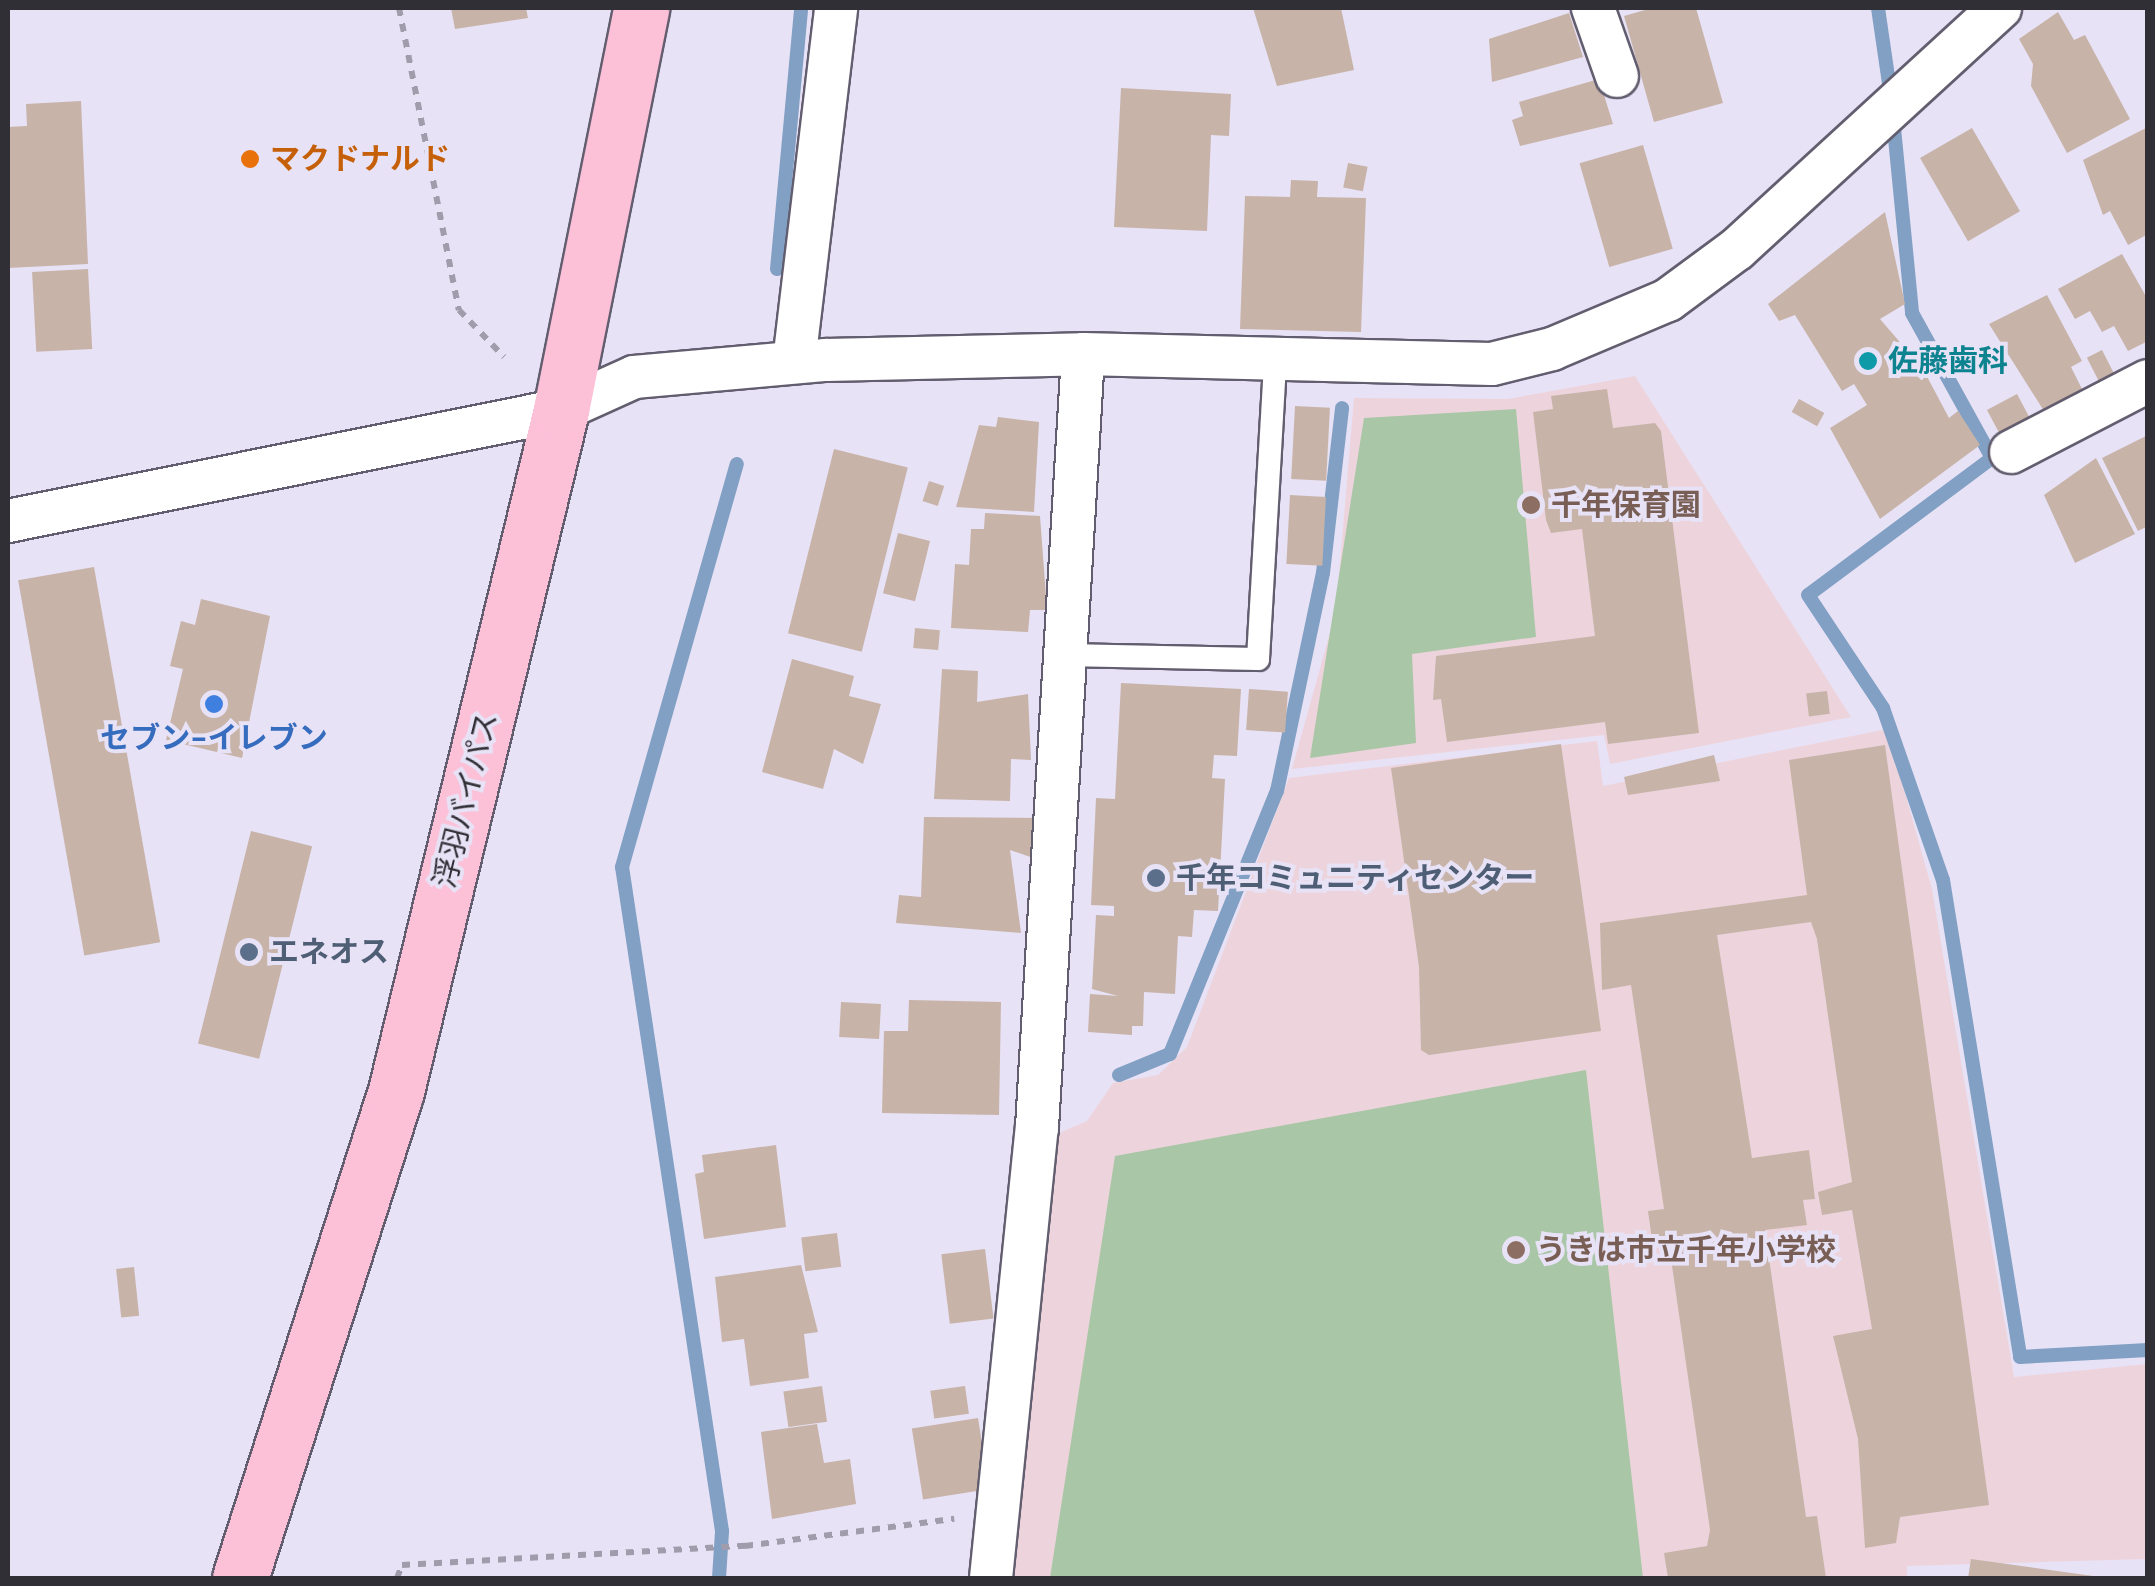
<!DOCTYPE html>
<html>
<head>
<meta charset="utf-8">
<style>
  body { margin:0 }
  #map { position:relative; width:2155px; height:1586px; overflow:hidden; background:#e8e2f6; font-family:"DM Sans","Noto Sans JP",sans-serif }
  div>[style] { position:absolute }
  .education>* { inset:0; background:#edd4dc }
  .green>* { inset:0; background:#a9c6a6 }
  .stream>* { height:14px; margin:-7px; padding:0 7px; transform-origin:7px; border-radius:7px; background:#81a0c4 }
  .building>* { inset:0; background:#c7b3a8; transform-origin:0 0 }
  .path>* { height:6px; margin-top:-3px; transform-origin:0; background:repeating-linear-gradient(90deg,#a19cab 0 8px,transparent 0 16px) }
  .roads { filter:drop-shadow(2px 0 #635e6f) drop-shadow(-2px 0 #635e6f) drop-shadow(0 2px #635e6f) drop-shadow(0 -2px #635e6f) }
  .service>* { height:22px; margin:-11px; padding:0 11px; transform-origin:11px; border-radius:11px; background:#fff }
  .minor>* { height:42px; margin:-21px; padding:0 21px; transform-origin:21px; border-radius:21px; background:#fff }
  .trunk>* { height:55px; margin:-27.5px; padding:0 27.5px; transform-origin:27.5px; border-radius:27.5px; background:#fcc0d7 }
  .dots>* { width:28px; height:28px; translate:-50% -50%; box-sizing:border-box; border:5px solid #e8e2f6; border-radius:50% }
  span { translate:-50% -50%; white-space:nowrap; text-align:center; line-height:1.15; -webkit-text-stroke:8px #e8e2f6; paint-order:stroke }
  .food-label { font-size:30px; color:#c56008; font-weight:700 }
  .left { translate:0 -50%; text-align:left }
  .culture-label { font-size:30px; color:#0d838f; font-weight:700 }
  .education-label { font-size:30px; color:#785e54; font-weight:700 }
  .shop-label { font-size:30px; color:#366cbe; font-weight:700 }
  .street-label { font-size:30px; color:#312f36 }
  .service-label { font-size:30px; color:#4e5e75; font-weight:700 }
  .frame { position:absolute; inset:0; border:10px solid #312f36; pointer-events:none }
</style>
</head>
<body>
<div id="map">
  <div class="education">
    <div style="clip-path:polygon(1635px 376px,1851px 717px,1610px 764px,1604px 735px,1292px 769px,1336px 611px,1354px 398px,1508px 399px)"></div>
    <div style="clip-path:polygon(1887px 729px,1932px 889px,2014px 1377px,2147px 1364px,2147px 1559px,1907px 1566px,1907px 1578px,1007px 1578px,1052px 1136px,1087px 1121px,1113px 1083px,1158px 1075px,1187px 1047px,1289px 778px,1597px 741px,1603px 786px)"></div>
  </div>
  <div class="green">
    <div style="clip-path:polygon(1516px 409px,1536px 637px,1412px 654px,1416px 743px,1310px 758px,1364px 418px)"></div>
    <div style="clip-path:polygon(1586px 1070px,1643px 1578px,1050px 1578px,1115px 1156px)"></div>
  </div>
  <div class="stream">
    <div style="left:1878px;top:8px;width:90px;rotate:81.7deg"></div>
    <div style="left:1893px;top:118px;width:196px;rotate:84.4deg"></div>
    <div style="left:1912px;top:313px;width:166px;rotate:61.1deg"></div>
    <div style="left:1992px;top:458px;width:229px;rotate:143.3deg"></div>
    <div style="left:1808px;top:595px;width:136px;rotate:56.4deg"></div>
    <div style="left:1883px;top:708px;width:182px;rotate:70.8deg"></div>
    <div style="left:1943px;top:880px;width:483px;rotate:80.8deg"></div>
    <div style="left:2020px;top:1357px;width:128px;rotate:-3.1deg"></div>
    <div style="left:777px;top:269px;width:262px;rotate:-84.7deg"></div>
    <div style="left:1119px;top:1075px;width:55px;rotate:-22.4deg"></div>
    <div style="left:1170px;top:1054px;width:284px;rotate:-67.9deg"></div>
    <div style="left:1277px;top:791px;width:223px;rotate:-78.1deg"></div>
    <div style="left:1323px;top:573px;width:166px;rotate:-83.4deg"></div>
    <div style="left:719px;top:1578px;width:47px;rotate:-86.3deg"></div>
    <div style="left:722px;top:1531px;width:671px;rotate:-98.56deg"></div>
    <div style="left:622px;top:867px;width:419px;rotate:-74.1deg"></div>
  </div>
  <div class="building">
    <div style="clip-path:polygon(451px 8px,526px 8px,528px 18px,455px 29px)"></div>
    <div style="clip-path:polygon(1253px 8px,1341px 8px,1354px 70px,1277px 86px)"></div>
    <div style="clip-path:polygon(1652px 8px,1696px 8px,1723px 103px,1654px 122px,1624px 16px)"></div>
    <div style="clip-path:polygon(2058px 12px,2074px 40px,2085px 35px,2130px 119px,2067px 153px,2031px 86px,2033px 64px,2019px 39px)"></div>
    <div style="clip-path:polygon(1569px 13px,1583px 57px,1492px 82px,1489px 39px)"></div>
    <div style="clip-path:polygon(1599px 79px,1613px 124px,1520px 146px,1512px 120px,1523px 116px,1519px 102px)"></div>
    <div style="clip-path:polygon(1121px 88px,1231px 94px,1229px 136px,1211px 135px,1207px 231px,1114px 227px)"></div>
    <div style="clip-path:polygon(81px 101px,88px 264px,8px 268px,8px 127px,27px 126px,26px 104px)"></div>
    <div style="clip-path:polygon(2148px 127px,2148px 234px,2128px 245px,2110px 211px,2103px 215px,2083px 160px)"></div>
    <div style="left:1972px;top:128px;width:96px;height:60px;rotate:60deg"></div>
    <div style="left:1643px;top:145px;width:108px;height:66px;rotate:74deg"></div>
    <div style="left:1348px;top:163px;width:20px;height:25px;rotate:11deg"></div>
    <div style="clip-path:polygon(1291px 180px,1318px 181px,1317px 197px,1366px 198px,1361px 332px,1240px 329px,1245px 196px,1290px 197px)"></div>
    <div style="clip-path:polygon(1885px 212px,1905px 304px,1880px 319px,1923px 369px,1949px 418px,1958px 411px,1980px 445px,1880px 519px,1830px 428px,1867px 405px,1854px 384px,1842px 391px,1795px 315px,1779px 321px,1768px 304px)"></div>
    <div style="clip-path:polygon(2122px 254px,2148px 300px,2148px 341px,2128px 351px,2114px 326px,2102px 332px,2090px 311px,2075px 319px,2058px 289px)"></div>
    <div style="left:88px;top:269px;width:80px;height:56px;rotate:87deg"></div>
    <div style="clip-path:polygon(2047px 295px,2082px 361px,2071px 367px,2083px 391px,2044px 411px,1989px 324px)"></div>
    <div style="left:2102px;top:350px;width:31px;height:17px;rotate:63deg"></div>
    <div style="clip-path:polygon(1607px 389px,1613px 428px,1655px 423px,1661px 431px,1699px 733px,1608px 744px,1605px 722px,1447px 742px,1441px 699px,1433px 700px,1436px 656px,1595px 636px,1582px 529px,1551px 533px,1546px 520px,1533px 412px,1553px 409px,1551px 396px)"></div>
    <div style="left:2017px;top:394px;width:30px;height:34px;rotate:62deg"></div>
    <div style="left:1799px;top:399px;width:29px;height:15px;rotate:29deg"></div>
    <div style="left:1295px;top:406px;width:35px;height:73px;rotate:3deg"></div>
    <div style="clip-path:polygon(998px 417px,1039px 422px,1034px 512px,956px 507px,979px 425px,996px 427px)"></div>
    <div style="clip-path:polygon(2148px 435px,2148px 526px,2138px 531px,2102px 458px)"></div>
    <div style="left:834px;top:449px;width:76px;height:190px;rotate:14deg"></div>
    <div style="clip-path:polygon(2096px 458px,2135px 534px,2075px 563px,2044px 495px)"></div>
    <div style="left:929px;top:481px;width:16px;height:21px;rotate:18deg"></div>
    <div style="left:1290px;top:495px;width:36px;height:69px;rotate:3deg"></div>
    <div style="clip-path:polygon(985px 513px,1040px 516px,1047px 610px,1030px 610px,1028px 632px,951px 628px,955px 564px,969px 565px,971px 529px,984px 529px)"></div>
    <div style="left:898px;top:533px;width:33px;height:62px;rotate:14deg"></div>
    <div style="left:94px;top:567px;width:381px;height:77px;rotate:80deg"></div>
    <div style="clip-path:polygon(201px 599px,270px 616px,242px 758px,166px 740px,183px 669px,170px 666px,181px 621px,195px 625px)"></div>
    <div style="left:915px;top:628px;width:25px;height:20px;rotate:5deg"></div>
    <div style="clip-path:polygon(792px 659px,854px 676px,849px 696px,881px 704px,863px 764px,834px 749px,823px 789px,762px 772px)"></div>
    <div style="clip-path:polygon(942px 669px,978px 671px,977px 702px,1028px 694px,1031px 760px,1011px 759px,1010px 801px,934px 799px)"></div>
    <div style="clip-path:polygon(1121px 683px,1241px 689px,1237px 756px,1214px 755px,1212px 778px,1225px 779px,1218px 911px,1194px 910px,1192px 937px,1178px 936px,1175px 994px,1144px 992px,1143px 1026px,1132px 1026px,1132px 1035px,1088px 1032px,1090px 994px,1118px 996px,1092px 989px,1096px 915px,1114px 916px,1114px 906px,1091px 905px,1096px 798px,1115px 799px)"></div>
    <div style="left:1249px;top:689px;width:39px;height:41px;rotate:4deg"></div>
    <div style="left:1827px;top:691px;width:23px;height:21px;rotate:83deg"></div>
    <div style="clip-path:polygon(1561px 744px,1601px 1031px,1429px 1055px,1421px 1050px,1419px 967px,1391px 768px)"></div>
    <div style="clip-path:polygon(1885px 745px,1989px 1505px,1900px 1517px,1896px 1543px,1865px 1548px,1858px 1439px,1833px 1336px,1872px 1329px,1852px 1210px,1822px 1215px,1818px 1192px,1852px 1182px,1817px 939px,1811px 922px,1717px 935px,1752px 1158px,1809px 1150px,1815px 1199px,1803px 1200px,1807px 1225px,1765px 1230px,1806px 1517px,1817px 1516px,1826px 1578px,1668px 1578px,1664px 1553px,1707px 1546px,1710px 1530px,1669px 1245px,1653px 1247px,1648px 1211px,1664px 1209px,1631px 985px,1602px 990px,1600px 923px,1807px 895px,1789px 760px)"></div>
    <div style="clip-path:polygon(1714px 755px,1720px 781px,1628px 795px,1624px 777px)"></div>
    <div style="clip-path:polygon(924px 817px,1040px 818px,1039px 860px,1010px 850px,1021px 933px,896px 923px,899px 895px,921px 897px)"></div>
    <div style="left:251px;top:831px;width:63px;height:219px;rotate:14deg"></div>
    <div style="clip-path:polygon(909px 1000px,1001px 1002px,999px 1115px,882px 1113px,884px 1031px,908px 1031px)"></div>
    <div style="left:841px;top:1002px;width:40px;height:35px;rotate:3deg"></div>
    <div style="clip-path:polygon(776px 1145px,786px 1227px,704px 1239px,695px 1174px,704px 1172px,702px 1155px)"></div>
    <div style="left:837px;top:1233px;width:34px;height:36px;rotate:83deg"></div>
    <div style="left:985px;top:1249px;width:70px;height:44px;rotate:83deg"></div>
    <div style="clip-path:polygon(801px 1265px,818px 1332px,804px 1334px,809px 1378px,750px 1386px,744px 1339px,722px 1342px,715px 1277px)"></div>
    <div style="left:134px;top:1267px;width:49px;height:18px;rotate:84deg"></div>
    <div style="left:822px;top:1386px;width:36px;height:39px;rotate:82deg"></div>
    <div style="left:965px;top:1386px;width:28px;height:35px;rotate:82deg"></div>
    <div style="left:978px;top:1418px;width:72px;height:67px;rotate:81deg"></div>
    <div style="clip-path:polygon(817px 1424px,824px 1463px,850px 1459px,856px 1504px,772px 1519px,761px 1432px)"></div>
    <div style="clip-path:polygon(1971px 1559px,2093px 1576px,2093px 1578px,1968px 1578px)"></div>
  </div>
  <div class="path">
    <div style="left:399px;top:8px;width:308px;rotate:78.8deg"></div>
    <div style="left:459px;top:310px;width:65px;rotate:46.2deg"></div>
    <div style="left:397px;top:1578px;width:14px;rotate:-69deg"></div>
    <div style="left:402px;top:1565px;width:344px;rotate:-3.2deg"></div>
    <div style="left:745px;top:1546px;width:211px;rotate:-7.4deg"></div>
  </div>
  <div class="roads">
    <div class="service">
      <div style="left:1065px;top:655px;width:193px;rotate:1.2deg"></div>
      <div style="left:1258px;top:659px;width:299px;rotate:-86.7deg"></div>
    </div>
    <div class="minor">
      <div style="left:1593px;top:8px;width:72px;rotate:70.6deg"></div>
      <div style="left:794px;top:362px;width:356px;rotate:-83.2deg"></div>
      <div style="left:2011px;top:452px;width:154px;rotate:-27.4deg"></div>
      <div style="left:8px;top:521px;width:564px;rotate:-11.35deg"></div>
      <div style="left:561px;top:410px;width:80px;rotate:-24.3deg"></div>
      <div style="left:634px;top:377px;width:193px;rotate:-5.1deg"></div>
      <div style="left:826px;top:360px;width:257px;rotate:-1.3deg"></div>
      <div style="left:1083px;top:354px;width:409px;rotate:1.4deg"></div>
      <div style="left:1492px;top:364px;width:62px;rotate:-14deg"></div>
      <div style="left:1552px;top:349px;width:126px;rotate:-22.9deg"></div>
      <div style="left:1668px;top:300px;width:86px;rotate:-36.5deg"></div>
      <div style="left:1737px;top:249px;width:357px;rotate:-42.5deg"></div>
      <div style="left:991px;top:1578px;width:453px;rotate:-84.2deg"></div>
      <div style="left:1037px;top:1127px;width:774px;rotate:-86.59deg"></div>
    </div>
    <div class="trunk">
      <div style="left:240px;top:1578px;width:511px;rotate:-72.24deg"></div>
      <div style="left:396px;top:1091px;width:701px;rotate:-76.38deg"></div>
      <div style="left:561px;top:410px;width:410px;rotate:-78.7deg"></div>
    </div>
  </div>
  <div class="dots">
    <div style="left:250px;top:159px;background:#e8710a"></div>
    <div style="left:1868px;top:361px;background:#0f9aa8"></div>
    <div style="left:1531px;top:505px;background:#8d6e63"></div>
    <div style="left:214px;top:704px;background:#3f7fe0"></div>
    <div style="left:1156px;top:878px;background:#5c6f8a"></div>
    <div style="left:249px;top:952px;background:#5c6f8a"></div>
    <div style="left:1516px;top:1250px;background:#8d6e63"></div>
  </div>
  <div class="food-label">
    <span class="left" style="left:270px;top:159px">マクドナルド</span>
  </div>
  <div class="culture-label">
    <span class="left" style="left:1888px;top:361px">佐藤歯科</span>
  </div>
  <div class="education-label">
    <span class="left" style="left:1551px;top:505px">千年保育園</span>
    <span class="left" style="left:1536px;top:1250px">うきは市立千年小学校</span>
  </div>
  <div class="shop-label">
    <span style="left:214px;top:738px">セブン-イレブン</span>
  </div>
  <div class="street-label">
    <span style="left:466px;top:800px;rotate:-76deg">浮羽バイパス</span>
  </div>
  <div class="service-label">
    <span class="left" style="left:1176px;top:878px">千年コミュニティセンター</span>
    <span class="left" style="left:269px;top:952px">エネオス</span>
  </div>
  <div class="frame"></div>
</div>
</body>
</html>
